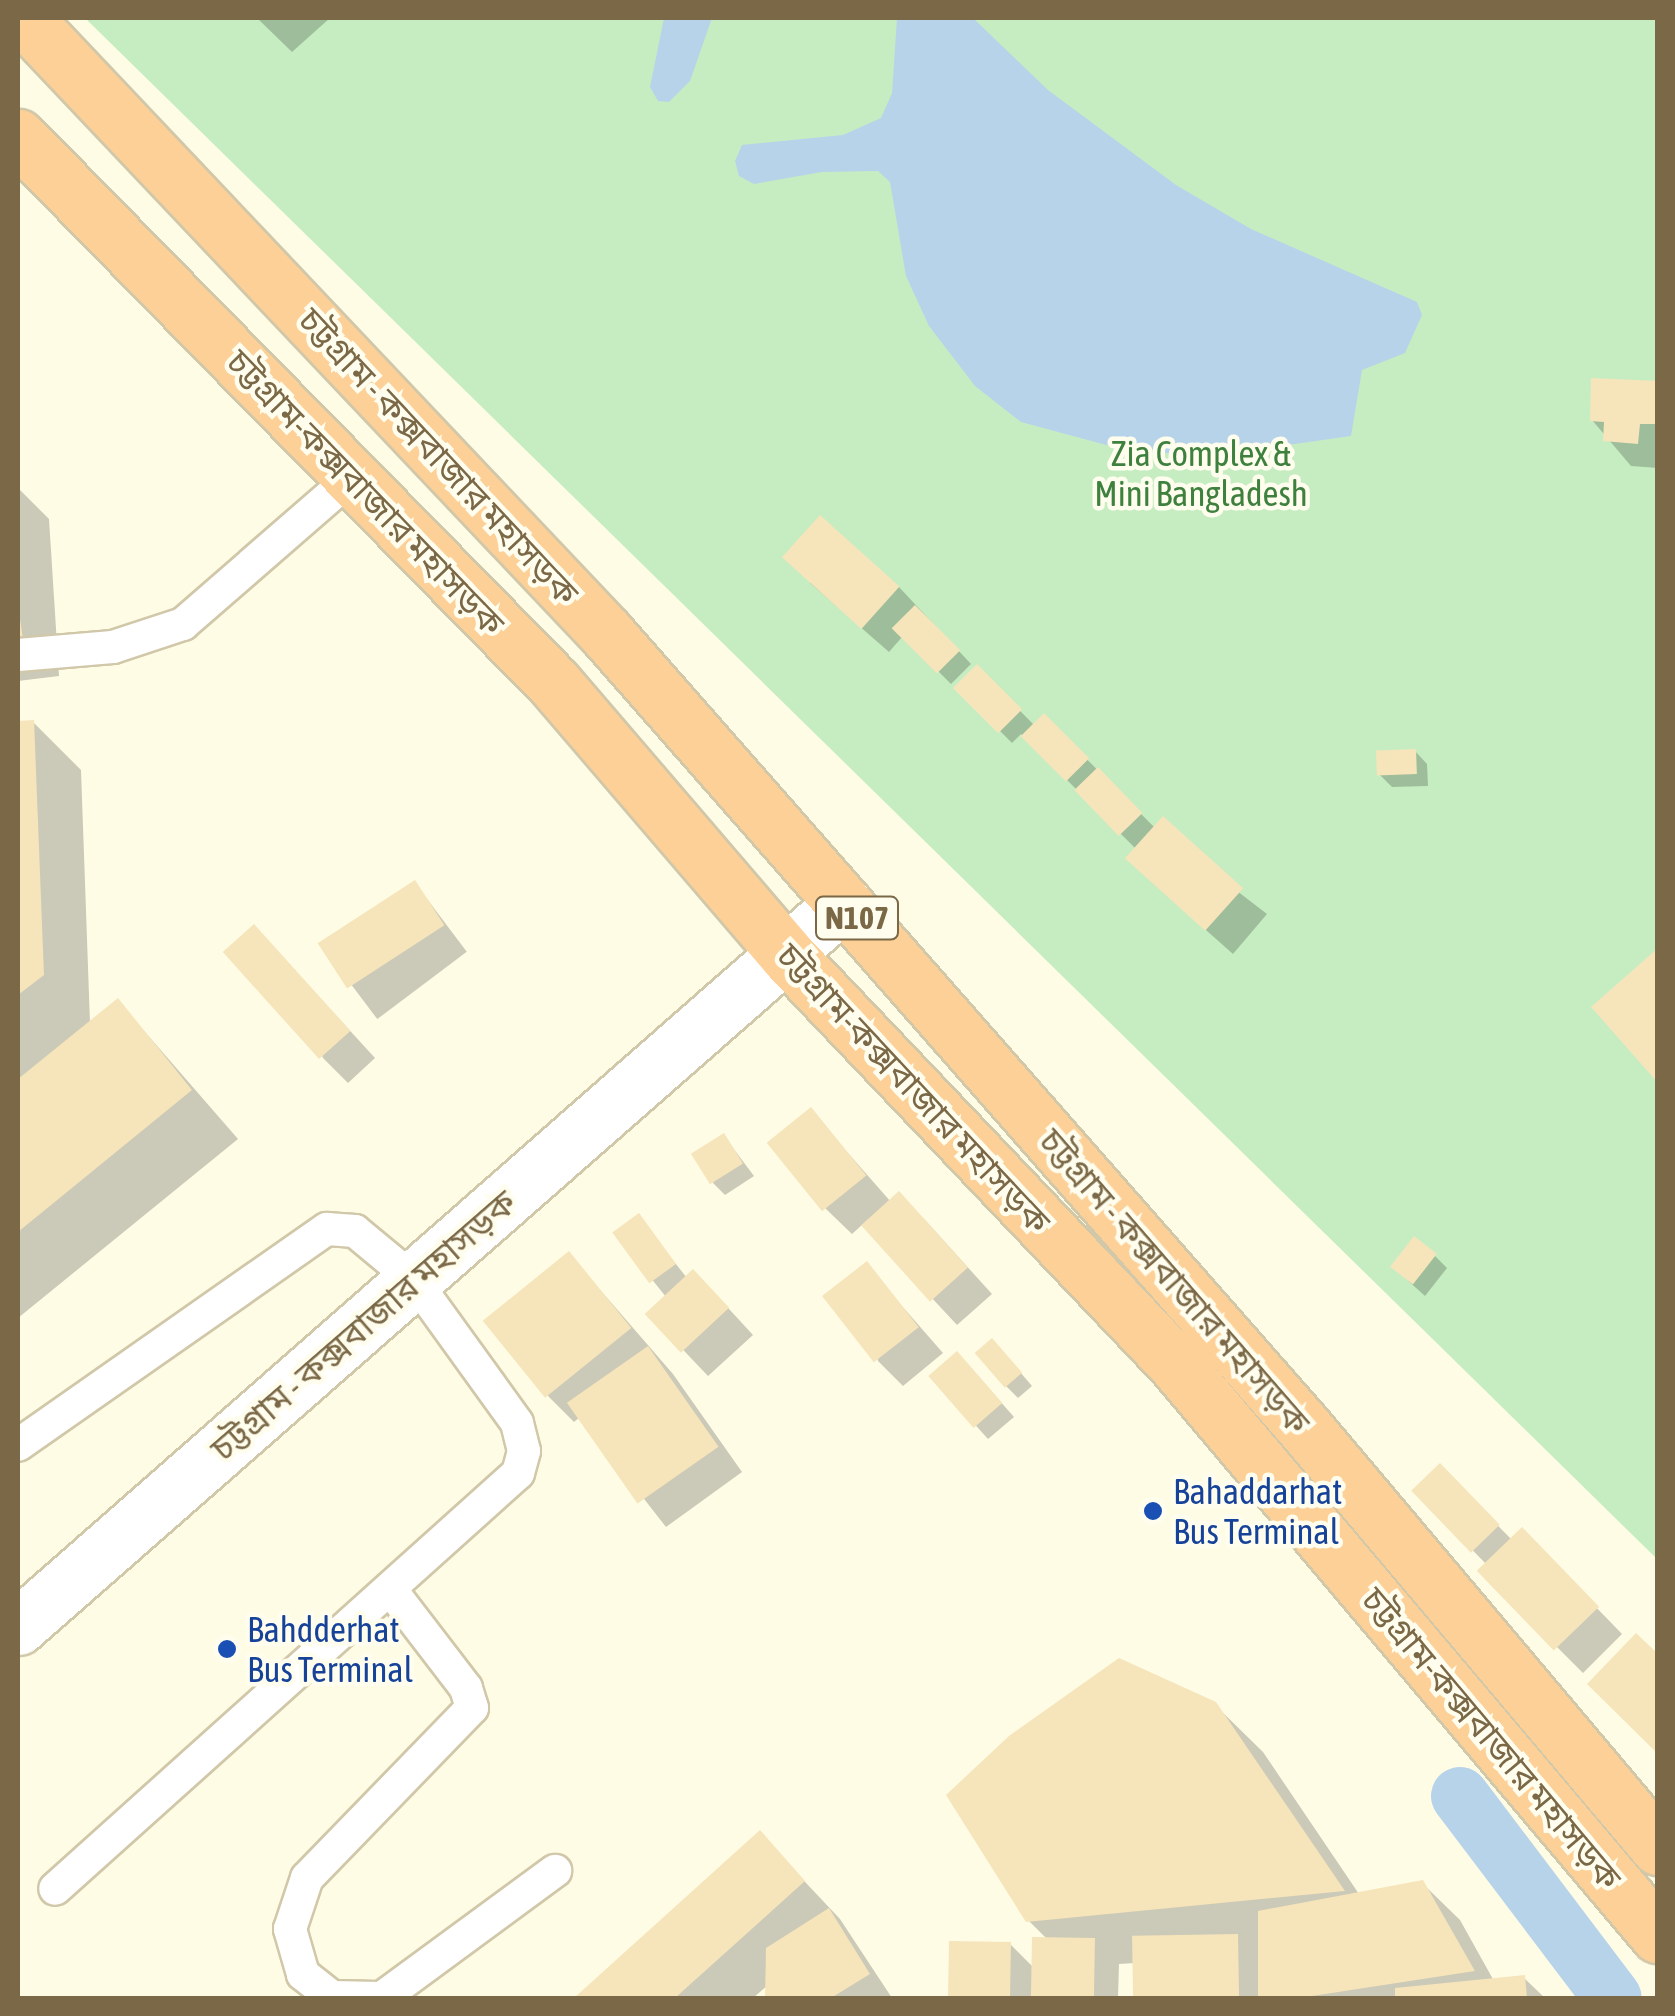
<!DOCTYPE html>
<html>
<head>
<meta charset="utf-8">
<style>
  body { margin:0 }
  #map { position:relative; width:1675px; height:2016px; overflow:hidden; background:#fefce5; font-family:"Asap Condensed","Noto Sans Bengali",sans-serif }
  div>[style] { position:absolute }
  .green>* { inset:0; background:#c6edc2 }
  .water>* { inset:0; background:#b7d3ea }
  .shadow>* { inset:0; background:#0003; transform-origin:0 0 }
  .canal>* { height:58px; margin:-29px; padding:0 29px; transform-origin:29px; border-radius:29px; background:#b7d3ea }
  .building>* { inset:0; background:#f6e4ba; transform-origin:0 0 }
  .roads { filter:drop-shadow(2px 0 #d1c7a9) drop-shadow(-2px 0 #d1c7a9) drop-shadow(0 2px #d1c7a9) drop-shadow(0 -2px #d1c7a9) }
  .lane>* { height:32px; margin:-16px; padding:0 16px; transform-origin:16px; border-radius:16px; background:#fff }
  .street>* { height:55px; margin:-27.5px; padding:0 27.5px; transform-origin:27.5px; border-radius:27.5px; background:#fff }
  .highway>* { height:55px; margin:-27.5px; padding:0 27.5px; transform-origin:27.5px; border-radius:27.5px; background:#fdd097 }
  .dots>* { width:28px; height:28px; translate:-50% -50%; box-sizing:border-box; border:5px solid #fffded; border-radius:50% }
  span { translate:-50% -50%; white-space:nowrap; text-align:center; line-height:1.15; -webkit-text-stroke:9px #fffded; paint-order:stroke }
  .shield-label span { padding:2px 8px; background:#fffded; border:2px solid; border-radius:8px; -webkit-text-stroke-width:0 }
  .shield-label { font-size:32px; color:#7a6847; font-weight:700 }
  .park-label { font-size:35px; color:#3e813e }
  .street-label { font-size:35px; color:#7a6847 }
  .transit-label { font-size:35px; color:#164399 }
  .left { translate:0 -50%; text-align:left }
  .frame { position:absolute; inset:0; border:20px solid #7a6847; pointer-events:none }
</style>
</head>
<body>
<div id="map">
  <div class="green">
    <div style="clip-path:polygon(85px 18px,1657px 18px,1657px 1559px)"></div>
  </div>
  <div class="water">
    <div style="clip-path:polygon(664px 18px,712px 18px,690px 81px,669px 102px,658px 101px,650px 87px)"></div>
    <div style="clip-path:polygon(897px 18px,973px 18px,1048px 90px,1176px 185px,1251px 229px,1417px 302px,1422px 315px,1405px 353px,1362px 370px,1351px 436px,1230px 453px,1136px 453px,1021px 422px,975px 386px,929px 326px,906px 276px,890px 182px,878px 171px,822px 172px,754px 184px,739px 176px,735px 161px,742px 145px,843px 135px,881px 118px,892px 93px)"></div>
  </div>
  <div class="shadow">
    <div style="clip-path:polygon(257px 18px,330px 18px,292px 52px)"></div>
    <div style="clip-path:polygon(1658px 383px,1658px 468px,1631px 466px,1592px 420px)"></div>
    <div style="clip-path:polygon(18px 488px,49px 519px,59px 676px,18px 681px)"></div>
    <div style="clip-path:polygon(810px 583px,899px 587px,971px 664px,951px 684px,903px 636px,889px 652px)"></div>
    <div style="clip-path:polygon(977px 667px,1034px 725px,1044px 716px,1155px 828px,1267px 914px,1233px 954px,1154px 884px,1137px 850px,1021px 734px,1012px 743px,957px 688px)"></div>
    <div style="clip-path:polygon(33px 722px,81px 770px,90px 1023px,118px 1001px,238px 1139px,18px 1318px,18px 724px)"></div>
    <div style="clip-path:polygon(1415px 751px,1427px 764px,1428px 786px,1392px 787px,1380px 775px)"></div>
    <div style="left:415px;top:883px;width:86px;height:112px;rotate:53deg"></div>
    <div style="clip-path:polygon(279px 953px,375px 1058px,348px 1083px,323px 1058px)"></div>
    <div style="clip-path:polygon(811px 1111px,891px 1202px,924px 1219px,992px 1294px,957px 1325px,863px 1224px,852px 1234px,826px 1209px)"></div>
    <div style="clip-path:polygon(724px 1136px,754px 1176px,725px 1195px,713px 1183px)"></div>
    <div style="clip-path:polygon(638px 1216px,687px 1278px,718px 1297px,753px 1335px,708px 1376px,649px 1314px,666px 1297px,615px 1233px)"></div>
    <div style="clip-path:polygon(569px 1254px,673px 1374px,742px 1472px,666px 1527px,580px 1417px,574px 1422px,549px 1397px,488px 1322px)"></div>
    <div style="clip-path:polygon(1435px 1256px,1447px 1268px,1425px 1296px,1405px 1278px)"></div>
    <div style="clip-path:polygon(866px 1265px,943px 1353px,903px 1386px,878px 1361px)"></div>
    <div style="clip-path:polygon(1004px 1353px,1032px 1386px,1018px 1398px,1006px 1386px)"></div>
    <div style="clip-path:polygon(969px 1366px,1014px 1417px,988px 1439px,931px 1376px)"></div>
    <div style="clip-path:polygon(1440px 1467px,1512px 1540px,1522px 1531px,1622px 1634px,1583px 1673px,1481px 1571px,1487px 1565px,1415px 1491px)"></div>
    <div style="clip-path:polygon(1214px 1704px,1263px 1752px,1359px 1894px,1422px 1883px,1460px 1920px,1494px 1981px,1524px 1978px,1545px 1998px,1136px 1998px,1135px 1963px,1119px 1964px,1118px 1998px,951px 1998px,951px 1943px,1010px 1944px,1034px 1968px,1048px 1940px,1028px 1920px)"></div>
    <div style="clip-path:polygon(760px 1834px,840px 1919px,892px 1998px,767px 1998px,768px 1985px,753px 1998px,578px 1998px)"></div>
  </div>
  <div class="canal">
    <div style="left:1460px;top:1796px;width:253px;rotate:52.9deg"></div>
  </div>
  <div class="building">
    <div style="clip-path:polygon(1591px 378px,1658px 381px,1658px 424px,1640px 424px,1638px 444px,1603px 441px,1604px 422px,1590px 421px)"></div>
    <div style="left:820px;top:515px;width:107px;height:57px;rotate:42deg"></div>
    <div style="left:915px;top:605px;width:64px;height:33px;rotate:45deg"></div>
    <div style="clip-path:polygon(18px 606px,23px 639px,18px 640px)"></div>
    <div style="left:977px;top:664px;width:64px;height:34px;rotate:45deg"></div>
    <div style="left:1044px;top:713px;width:64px;height:33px;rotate:45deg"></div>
    <div style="clip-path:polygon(34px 720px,44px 975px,18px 995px,18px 721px)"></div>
    <div style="left:1416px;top:749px;width:25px;height:40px;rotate:88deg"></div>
    <div style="left:1098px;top:767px;width:64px;height:33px;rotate:46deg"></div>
    <div style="left:1163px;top:816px;width:108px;height:57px;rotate:42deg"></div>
    <div style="left:415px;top:880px;width:54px;height:116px;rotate:57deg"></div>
    <div style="left:254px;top:924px;width:144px;height:42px;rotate:48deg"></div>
    <div style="clip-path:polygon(1658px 948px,1658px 1083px,1591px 1007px)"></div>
    <div style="clip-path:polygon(118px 998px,192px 1090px,18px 1232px,18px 1079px)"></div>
    <div style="left:811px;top:1107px;width:88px;height:57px;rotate:51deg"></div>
    <div style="left:724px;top:1133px;width:36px;height:39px;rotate:58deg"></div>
    <div style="left:899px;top:1191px;width:103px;height:51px;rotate:48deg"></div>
    <div style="left:639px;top:1213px;width:63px;height:33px;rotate:54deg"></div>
    <div style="left:1414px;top:1236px;width:29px;height:39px;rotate:38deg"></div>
    <div style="left:569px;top:1251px;width:99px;height:111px;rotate:51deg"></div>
    <div style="left:867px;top:1261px;width:84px;height:57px;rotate:52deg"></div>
    <div style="left:693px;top:1269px;width:53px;height:66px;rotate:47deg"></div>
    <div style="left:992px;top:1338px;width:46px;height:23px;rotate:49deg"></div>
    <div style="left:648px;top:1346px;width:123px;height:99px;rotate:55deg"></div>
    <div style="left:957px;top:1351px;width:69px;height:38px;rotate:49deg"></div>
    <div style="left:1440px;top:1463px;width:86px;height:40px;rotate:46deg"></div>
    <div style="left:1522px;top:1527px;width:111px;height:63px;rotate:46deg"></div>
    <div style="clip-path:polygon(1636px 1633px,1658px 1654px,1658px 1754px,1587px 1684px)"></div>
    <div style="clip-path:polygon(1119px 1658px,1216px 1702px,1345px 1891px,1026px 1922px,946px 1795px,1009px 1736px)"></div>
    <div style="clip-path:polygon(760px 1830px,805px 1881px,675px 1998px,574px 1998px)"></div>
    <div style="clip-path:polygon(1423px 1880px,1475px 1971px,1299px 1998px,1258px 1998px,1258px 1911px)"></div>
    <div style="clip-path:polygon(829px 1908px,870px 1974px,831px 1998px,765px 1998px,766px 1948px)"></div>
    <div style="left:1238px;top:1934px;width:64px;height:106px;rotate:89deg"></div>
    <div style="left:1032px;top:1937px;width:63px;height:61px;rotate:1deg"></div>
    <div style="left:949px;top:1941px;width:62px;height:57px;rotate:1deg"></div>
    <div style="clip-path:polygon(1525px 1975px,1527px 1998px,1395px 1998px,1395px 1988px)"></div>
  </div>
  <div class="roads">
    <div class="lane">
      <div style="left:18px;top:655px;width:95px;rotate:-4.8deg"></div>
      <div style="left:113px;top:647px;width:74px;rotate:-18.2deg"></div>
      <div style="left:183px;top:624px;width:224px;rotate:-41deg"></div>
      <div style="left:18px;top:1445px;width:377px;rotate:-35deg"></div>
      <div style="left:327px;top:1229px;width:28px;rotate:4deg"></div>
      <div style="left:355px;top:1231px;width:77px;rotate:39.7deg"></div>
      <div style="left:414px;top:1280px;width:176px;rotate:54.2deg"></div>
      <div style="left:517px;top:1423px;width:29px;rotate:76deg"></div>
      <div style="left:524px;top:1451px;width:23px;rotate:105deg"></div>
      <div style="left:518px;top:1473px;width:622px;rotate:138.06deg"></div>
      <div style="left:379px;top:1998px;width:47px;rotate:-178.8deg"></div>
      <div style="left:332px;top:1997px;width:37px;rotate:-142deg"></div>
      <div style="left:303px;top:1974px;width:47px;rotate:-106.1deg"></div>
      <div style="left:290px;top:1929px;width:54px;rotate:-71.6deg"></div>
      <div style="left:307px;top:1878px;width:237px;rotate:-45.9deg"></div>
      <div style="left:472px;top:1708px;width:21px;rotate:-107deg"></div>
      <div style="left:466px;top:1688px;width:125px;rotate:-127.5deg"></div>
      <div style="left:382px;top:1998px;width:215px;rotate:-36.3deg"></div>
    </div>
    <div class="street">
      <div style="left:18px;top:1627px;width:1098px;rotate:-41.27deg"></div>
    </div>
    <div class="highway">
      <div style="left:24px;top:18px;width:847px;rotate:46.58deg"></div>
      <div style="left:606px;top:633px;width:1056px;rotate:48.69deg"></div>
      <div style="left:1303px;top:1426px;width:551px;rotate:49.86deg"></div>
      <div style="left:18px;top:137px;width:765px;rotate:45.53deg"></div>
      <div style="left:554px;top:683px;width:358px;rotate:49.4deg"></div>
      <div style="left:787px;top:955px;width:563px;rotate:46.44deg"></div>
      <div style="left:1175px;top:1363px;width:749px;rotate:49.82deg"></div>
    </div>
  </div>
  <div class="dots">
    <div style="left:1153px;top:1511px;background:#1a4fb4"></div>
    <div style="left:227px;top:1649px;background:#1a4fb4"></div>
  </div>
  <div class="shield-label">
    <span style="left:857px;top:918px">N107</span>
  </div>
  <div class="park-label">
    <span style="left:1201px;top:473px">Zia Complex &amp;<br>Mini Bangladesh</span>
  </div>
  <div class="street-label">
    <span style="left:439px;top:456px;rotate:47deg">চট্টগ্রাম - কক্সবাজার মহাসড়ক</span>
    <span style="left:366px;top:492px;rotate:46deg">চট্টগ্রাম-কক্সবাজার মহাসড়ক</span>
    <span style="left:914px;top:1088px;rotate:47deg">চট্টগ্রাম-কক্সবাজার মহাসড়ক</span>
    <span style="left:1175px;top:1281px;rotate:49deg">চট্টগ্রাম - কক্সবাজার মহাসড়ক</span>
    <span style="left:363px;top:1325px;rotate:-41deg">চট্টগ্রাম - কক্সবাজার মহাসড়ক</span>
    <span style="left:1492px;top:1738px;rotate:50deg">চট্টগ্রাম-কক্সবাজার মহাসড়ক</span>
  </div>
  <div class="transit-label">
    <span class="left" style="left:1173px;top:1511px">Bahaddarhat<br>Bus Terminal</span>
    <span class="left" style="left:247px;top:1649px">Bahdderhat<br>Bus Terminal</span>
  </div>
  <div class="frame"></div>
</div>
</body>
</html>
